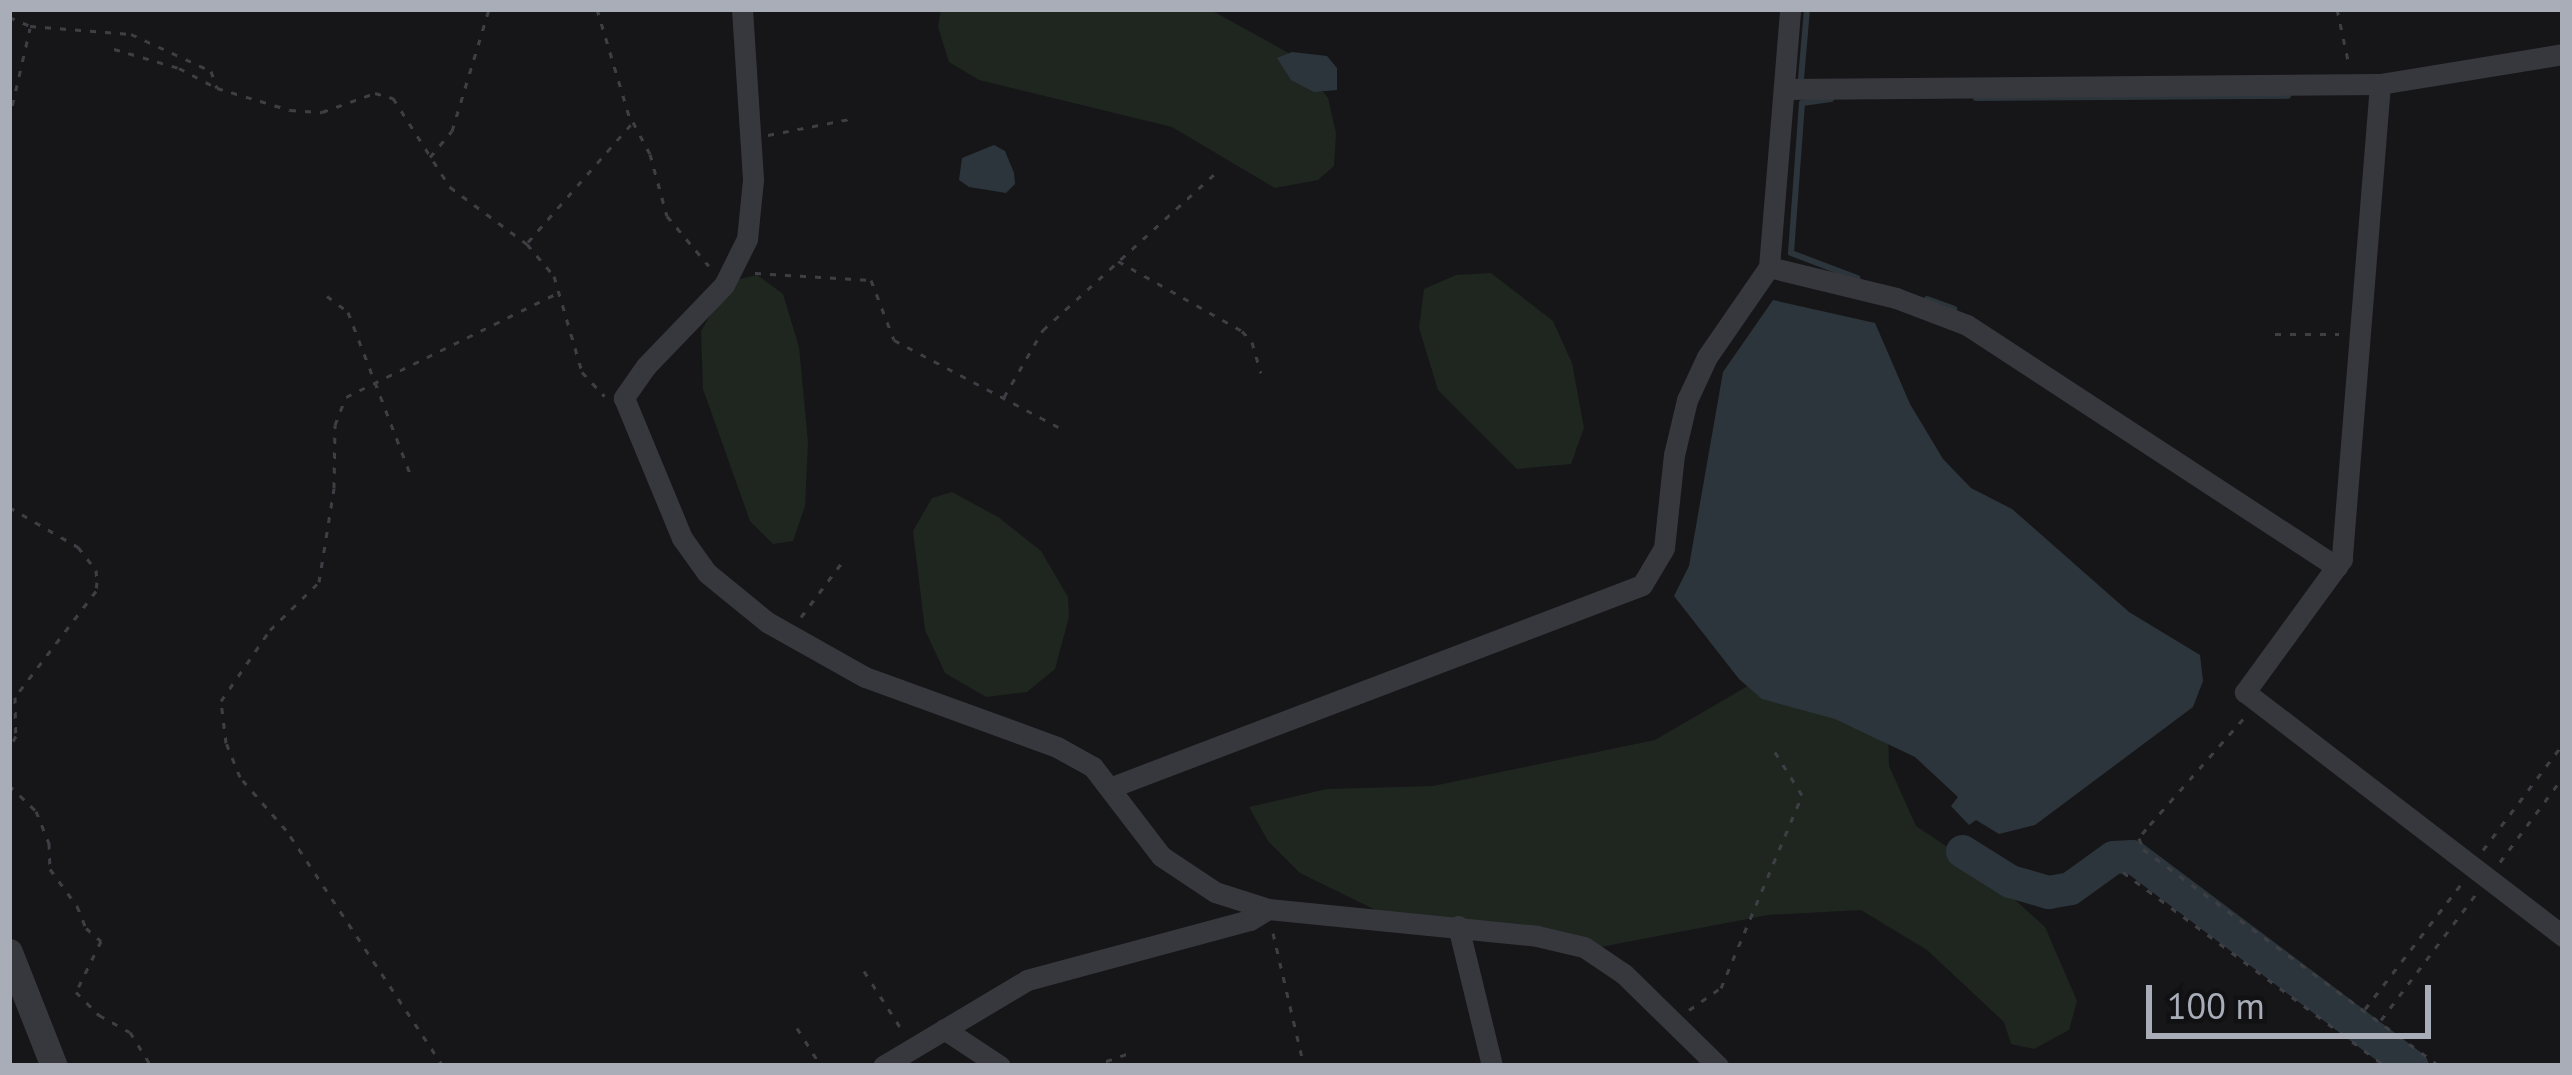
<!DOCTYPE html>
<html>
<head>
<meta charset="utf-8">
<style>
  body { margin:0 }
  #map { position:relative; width:2572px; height:1075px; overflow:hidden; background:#161618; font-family:"PT Sans",sans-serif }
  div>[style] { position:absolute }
  .green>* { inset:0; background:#1e261f }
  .water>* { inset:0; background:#2c353c }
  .stream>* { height:6px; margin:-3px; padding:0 3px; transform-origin:3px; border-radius:3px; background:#2c353c }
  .river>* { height:33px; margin:-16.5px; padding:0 16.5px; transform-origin:16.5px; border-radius:16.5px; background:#2c353c }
  .path>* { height:3px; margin-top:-1.5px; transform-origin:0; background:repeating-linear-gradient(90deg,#3d3f44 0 6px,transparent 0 15px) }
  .minor>* { height:21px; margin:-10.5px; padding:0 10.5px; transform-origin:10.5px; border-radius:10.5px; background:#37383d }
  .tertiary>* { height:27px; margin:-13.5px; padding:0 13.5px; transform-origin:13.5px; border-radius:13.5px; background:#37383d }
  span { translate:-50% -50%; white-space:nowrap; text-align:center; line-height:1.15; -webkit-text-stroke:10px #111113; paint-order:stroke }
  .frame { position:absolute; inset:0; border:12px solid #a8adb8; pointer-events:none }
  .scale { position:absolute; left:2146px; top:985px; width:285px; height:54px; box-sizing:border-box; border:6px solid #a8adb8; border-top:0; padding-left:15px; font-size:36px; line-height:42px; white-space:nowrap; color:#a8adb8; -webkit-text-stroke:9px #111113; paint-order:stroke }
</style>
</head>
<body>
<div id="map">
  <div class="green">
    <div style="clip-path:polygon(941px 9px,1209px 9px,1294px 56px,1328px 98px,1336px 133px,1334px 166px,1318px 180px,1275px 188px,1172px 127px,979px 80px,949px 62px,938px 27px)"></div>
    <div style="clip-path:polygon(1491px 273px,1553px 321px,1572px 363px,1584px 428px,1571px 464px,1517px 469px,1438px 390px,1419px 328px,1424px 289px,1456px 275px)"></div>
    <div style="clip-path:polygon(757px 275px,783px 294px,799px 347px,808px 442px,805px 506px,793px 541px,773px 544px,750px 521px,703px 389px,701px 331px,730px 281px)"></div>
    <div style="clip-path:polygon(952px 492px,998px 517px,1041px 551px,1068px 597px,1069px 617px,1055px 669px,1027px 692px,986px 697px,945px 673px,925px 630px,913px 531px,932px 498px)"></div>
    <div style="clip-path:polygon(1815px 669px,1887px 693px,1889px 766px,1916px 826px,1982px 870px,2045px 927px,2077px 1001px,2069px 1030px,2034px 1049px,2011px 1044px,2004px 1022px,1927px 950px,1861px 910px,1768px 915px,1590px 949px,1479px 941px,1394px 919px,1300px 873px,1268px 841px,1249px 807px,1327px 789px,1433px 786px,1655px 740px,1746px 687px)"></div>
  </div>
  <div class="water">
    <div style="clip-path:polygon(1292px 52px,1327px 56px,1337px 68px,1337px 90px,1314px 92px,1291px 80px,1277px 58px)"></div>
    <div style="clip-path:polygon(994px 145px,1005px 151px,1014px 173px,1015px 184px,1006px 193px,969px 187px,959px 180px,962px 158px)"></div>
    <div style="clip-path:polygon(1773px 300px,1875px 323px,1910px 404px,1943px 459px,1971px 488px,2012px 509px,2129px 612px,2200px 655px,2203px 681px,2193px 707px,2035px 825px,1999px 834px,1976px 820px,1969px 825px,1951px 806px,1958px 797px,1915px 757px,1835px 719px,1762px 699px,1739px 679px,1674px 596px,1689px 566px,1723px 372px)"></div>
  </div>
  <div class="stream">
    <div style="left:1801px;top:79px;width:70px;rotate:-85.1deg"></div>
    <div style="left:1976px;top:98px;width:312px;rotate:-0.4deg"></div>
    <div style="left:1831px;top:99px;width:29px;rotate:172deg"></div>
    <div style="left:1802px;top:103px;width:150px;rotate:94.2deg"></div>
    <div style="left:1791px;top:253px;width:71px;rotate:20.7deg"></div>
    <div style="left:1927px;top:299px;width:29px;rotate:20deg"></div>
  </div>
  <div class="river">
    <div style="left:1962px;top:851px;width:57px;rotate:32deg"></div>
    <div style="left:2010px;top:881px;width:40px;rotate:16deg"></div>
    <div style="left:2048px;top:892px;width:22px;rotate:-10deg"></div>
    <div style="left:2070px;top:888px;width:53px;rotate:-35.8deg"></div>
    <div style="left:2113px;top:857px;width:19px;rotate:-3deg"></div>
    <div style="left:2132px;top:856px;width:350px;rotate:36.9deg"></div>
  </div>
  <div class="path">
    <div style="left:597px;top:9px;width:118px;rotate:73.3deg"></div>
    <div style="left:2337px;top:9px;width:57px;rotate:77.9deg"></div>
    <div style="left:9px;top:17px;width:23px;rotate:23deg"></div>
    <div style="left:30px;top:26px;width:101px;rotate:4.5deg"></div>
    <div style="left:131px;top:34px;width:88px;rotate:24.8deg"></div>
    <div style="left:211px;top:71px;width:18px;rotate:71deg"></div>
    <div style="left:217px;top:88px;width:76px;rotate:16.8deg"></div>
    <div style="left:290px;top:110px;width:32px;rotate:4deg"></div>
    <div style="left:322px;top:112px;width:56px;rotate:-19.7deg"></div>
    <div style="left:375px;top:93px;width:19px;rotate:16deg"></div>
    <div style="left:393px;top:98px;width:106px;rotate:57.4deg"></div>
    <div style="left:450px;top:187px;width:96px;rotate:36.5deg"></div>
    <div style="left:527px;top:244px;width:42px;rotate:49.8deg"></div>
    <div style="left:554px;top:276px;width:100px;rotate:73.7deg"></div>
    <div style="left:582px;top:372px;width:33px;rotate:47deg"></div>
    <div style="left:114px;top:49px;width:68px;rotate:16.3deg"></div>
    <div style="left:179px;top:68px;width:43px;rotate:27.8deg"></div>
    <div style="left:9px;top:120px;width:94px;rotate:-77.1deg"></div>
    <div style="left:768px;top:135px;width:89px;rotate:-11.1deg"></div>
    <div style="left:430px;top:157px;width:34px;rotate:-50deg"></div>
    <div style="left:452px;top:131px;width:127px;rotate:-73.1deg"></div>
    <div style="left:528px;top:242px;width:159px;rotate:-48.8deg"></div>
    <div style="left:633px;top:122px;width:36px;rotate:62deg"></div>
    <div style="left:650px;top:154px;width:64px;rotate:74.7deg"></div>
    <div style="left:667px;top:216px;width:65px;rotate:50deg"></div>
    <div style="left:1118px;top:261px;width:142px;rotate:29.4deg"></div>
    <div style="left:1242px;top:331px;width:15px;rotate:48deg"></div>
    <div style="left:1252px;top:342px;width:32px;rotate:74deg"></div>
    <div style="left:755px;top:273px;width:116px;rotate:3.5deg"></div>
    <div style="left:871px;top:280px;width:64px;rotate:69deg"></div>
    <div style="left:894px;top:340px;width:188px;rotate:27.9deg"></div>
    <div style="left:327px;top:296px;width:26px;rotate:37deg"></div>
    <div style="left:348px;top:312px;width:176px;rotate:69deg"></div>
    <div style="left:2275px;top:334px;width:64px"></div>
    <div style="left:1004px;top:397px;width:78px;rotate:-59.8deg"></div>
    <div style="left:1043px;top:330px;width:238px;rotate:-42.3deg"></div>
    <div style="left:9px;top:507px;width:80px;rotate:30.1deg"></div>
    <div style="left:78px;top:547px;width:29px;rotate:52deg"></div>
    <div style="left:96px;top:570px;width:12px;rotate:85deg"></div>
    <div style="left:97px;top:582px;width:9px;rotate:96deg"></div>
    <div style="left:96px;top:591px;width:133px;rotate:127.4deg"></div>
    <div style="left:15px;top:697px;width:39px;rotate:89deg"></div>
    <div style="left:16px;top:736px;width:14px;rotate:120deg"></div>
    <div style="left:801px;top:617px;width:70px;rotate:-53.1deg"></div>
    <div style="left:2243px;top:719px;width:147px;rotate:131.4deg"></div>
    <div style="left:2146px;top:829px;width:11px;rotate:128deg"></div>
    <div style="left:2139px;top:838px;width:12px;rotate:70deg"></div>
    <div style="left:2143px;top:849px;width:367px;rotate:36.2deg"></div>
    <div style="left:9px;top:785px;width:37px;rotate:44deg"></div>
    <div style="left:36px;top:811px;width:35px;rotate:68deg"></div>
    <div style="left:49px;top:843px;width:26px;rotate:88deg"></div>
    <div style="left:50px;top:869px;width:46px;rotate:53.9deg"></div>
    <div style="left:77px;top:906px;width:24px;rotate:68deg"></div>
    <div style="left:86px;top:928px;width:20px;rotate:41deg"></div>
    <div style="left:101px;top:941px;width:57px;rotate:116.1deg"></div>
    <div style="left:76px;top:992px;width:33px;rotate:45deg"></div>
    <div style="left:99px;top:1015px;width:35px;rotate:29deg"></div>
    <div style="left:130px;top:1032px;width:40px;rotate:58deg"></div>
    <div style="left:2483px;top:850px;width:133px;rotate:-53deg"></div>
    <div style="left:2500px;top:862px;width:106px;rotate:-53.5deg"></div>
    <div style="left:2123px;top:872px;width:326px;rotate:36.5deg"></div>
    <div style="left:1273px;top:933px;width:137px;rotate:76.9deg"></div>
    <div style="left:864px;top:971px;width:70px;rotate:57.2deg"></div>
    <div style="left:2365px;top:1009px;width:159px;rotate:-52.4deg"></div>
    <div style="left:1689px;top:1010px;width:39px;rotate:-35deg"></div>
    <div style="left:1721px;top:988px;width:209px;rotate:-67.2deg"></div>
    <div style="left:1802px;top:795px;width:54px;rotate:-122.2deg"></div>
    <div style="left:2381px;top:1020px;width:158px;rotate:-53deg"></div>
    <div style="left:797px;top:1028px;width:45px;rotate:57.7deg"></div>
    <div style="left:443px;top:1066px;width:283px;rotate:-123.6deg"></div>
    <div style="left:286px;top:830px;width:70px;rotate:-131deg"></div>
    <div style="left:240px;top:777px;width:37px;rotate:-112deg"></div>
    <div style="left:226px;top:743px;width:42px;rotate:-96.8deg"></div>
    <div style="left:221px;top:701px;width:86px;rotate:-55.4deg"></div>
    <div style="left:270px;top:630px;width:69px;rotate:-44.4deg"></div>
    <div style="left:319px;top:582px;width:95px;rotate:-80.9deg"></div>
    <div style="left:334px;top:488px;width:63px;rotate:-89.1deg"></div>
    <div style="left:335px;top:425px;width:30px;rotate:-69deg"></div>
    <div style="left:346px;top:397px;width:240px;rotate:-26.2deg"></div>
    <div style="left:1092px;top:1066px;width:37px;rotate:-19deg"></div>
  </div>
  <div class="minor">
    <div style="left:742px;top:9px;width:171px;rotate:86.3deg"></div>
    <div style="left:753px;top:180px;width:59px;rotate:95.8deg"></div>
    <div style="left:747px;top:239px;width:51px;rotate:116.6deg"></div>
    <div style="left:724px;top:285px;width:112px;rotate:133.9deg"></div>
    <div style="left:646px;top:366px;width:39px;rotate:125deg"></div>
    <div style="left:624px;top:398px;width:152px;rotate:67.5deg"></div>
    <div style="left:682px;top:538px;width:43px;rotate:54.5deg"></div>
    <div style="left:707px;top:573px;width:77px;rotate:39.2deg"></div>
    <div style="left:767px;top:622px;width:112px;rotate:29.3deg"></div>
    <div style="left:865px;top:677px;width:204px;rotate:20deg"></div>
    <div style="left:1057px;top:747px;width:41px;rotate:29.1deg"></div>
    <div style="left:1093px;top:767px;width:112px;rotate:52.6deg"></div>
    <div style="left:1161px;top:856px;width:65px;rotate:33.7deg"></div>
    <div style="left:1215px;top:892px;width:56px;rotate:17.8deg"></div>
    <div style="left:1268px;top:909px;width:270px;rotate:5.7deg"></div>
    <div style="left:1537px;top:936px;width:48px;rotate:13.2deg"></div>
    <div style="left:1584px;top:947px;width:48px;rotate:34deg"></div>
    <div style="left:1624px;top:974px;width:132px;rotate:44.4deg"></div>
    <div style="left:2380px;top:84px;width:477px;rotate:94.6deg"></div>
    <div style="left:2342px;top:559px;width:165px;rotate:126.1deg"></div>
    <div style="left:2245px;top:692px;width:401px;rotate:37.5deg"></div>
    <div style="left:1784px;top:89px;width:596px;rotate:-0.48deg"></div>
    <div style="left:2380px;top:84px;width:185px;rotate:-9.3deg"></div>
    <div style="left:1769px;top:267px;width:131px;rotate:13.7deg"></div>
    <div style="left:1896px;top:298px;width:76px;rotate:20.8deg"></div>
    <div style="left:1967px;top:325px;width:442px;rotate:33.2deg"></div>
    <div style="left:1112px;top:787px;width:567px;rotate:-20.86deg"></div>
    <div style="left:1642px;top:585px;width:43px;rotate:-59.3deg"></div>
    <div style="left:1664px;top:548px;width:94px;rotate:-83.9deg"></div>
    <div style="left:1674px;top:455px;width:57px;rotate:-76.7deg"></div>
    <div style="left:1687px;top:400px;width:47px;rotate:-65.1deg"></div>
    <div style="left:1707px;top:357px;width:109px;rotate:-55.4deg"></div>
    <div style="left:1769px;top:267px;width:259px;rotate:-85.3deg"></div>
    <div style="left:1458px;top:926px;width:144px;rotate:76.3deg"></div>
    <div style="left:944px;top:1029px;width:67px;rotate:33.5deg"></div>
    <div style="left:883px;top:1066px;width:168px;rotate:-30.8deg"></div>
    <div style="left:1027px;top:980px;width:231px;rotate:-15.1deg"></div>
    <div style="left:1250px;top:920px;width:21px;rotate:-31deg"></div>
  </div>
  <div class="tertiary">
    <div style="left:9px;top:952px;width:123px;rotate:68.5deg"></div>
  </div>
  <div class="frame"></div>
  <div class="scale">100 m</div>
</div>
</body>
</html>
